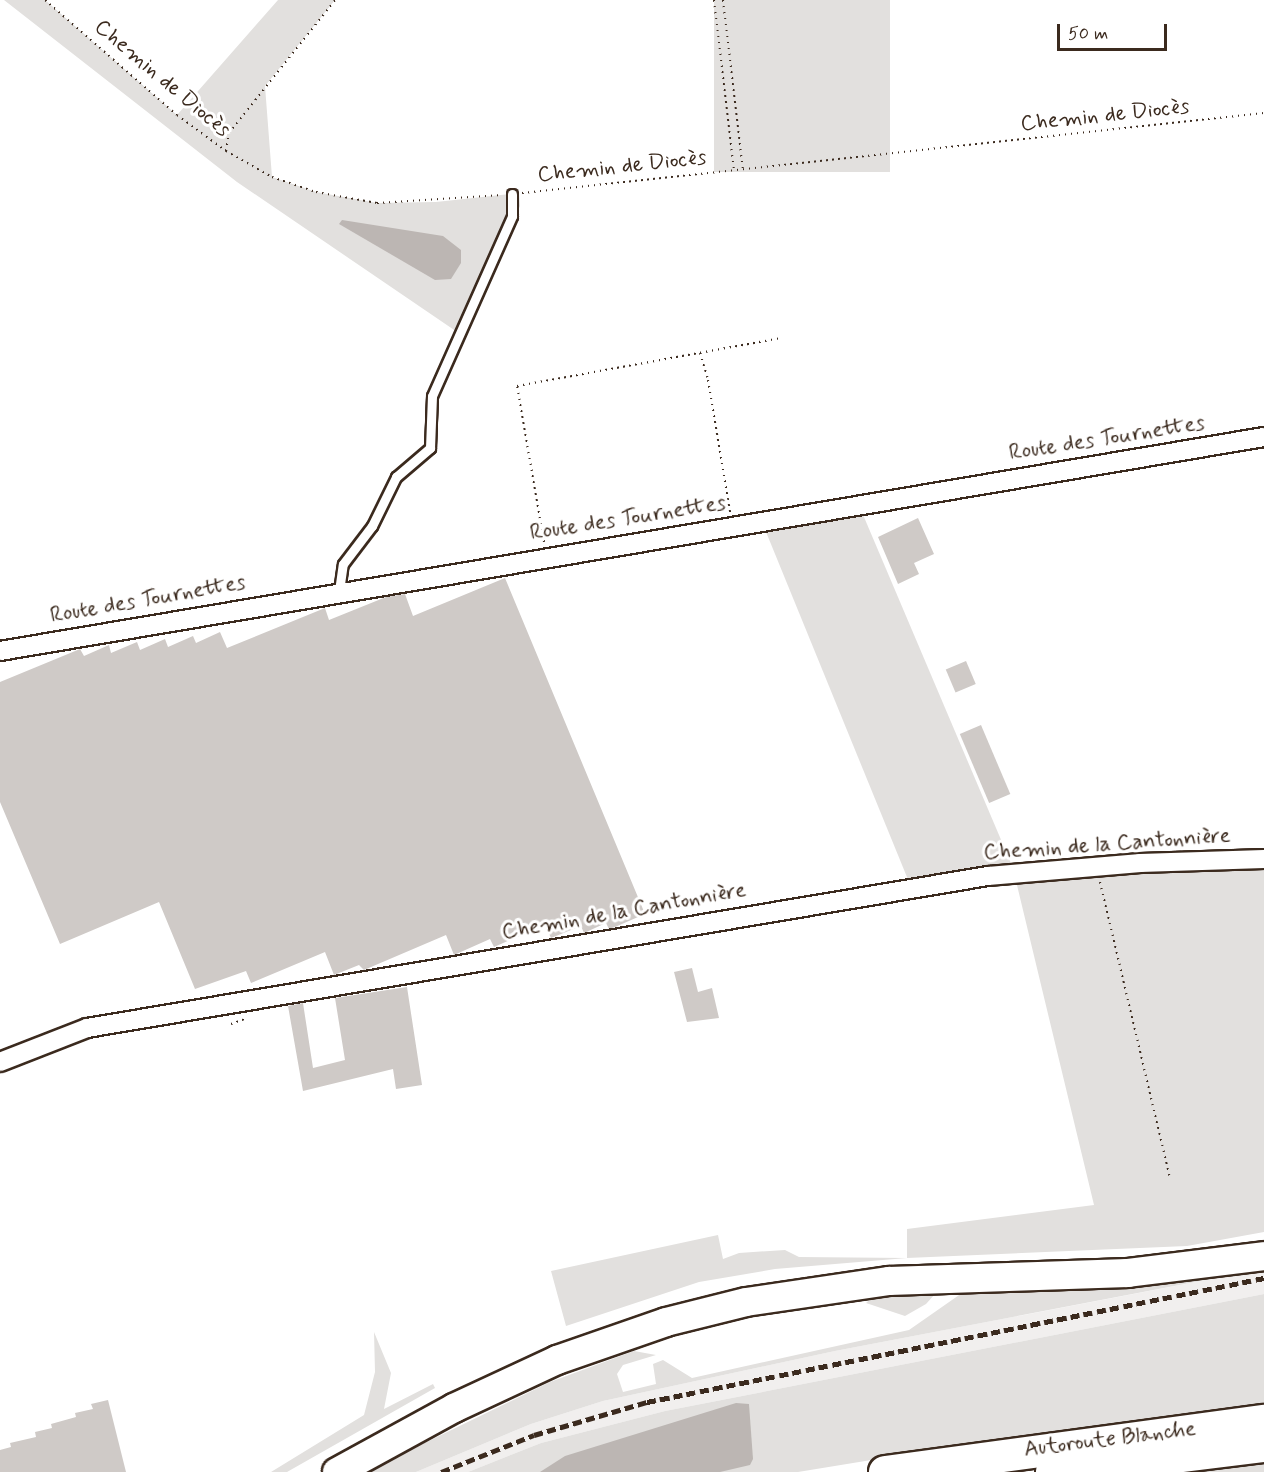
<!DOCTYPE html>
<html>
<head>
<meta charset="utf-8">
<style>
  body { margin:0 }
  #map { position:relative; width:1264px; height:1472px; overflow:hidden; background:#fff; font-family:Mynerve,sans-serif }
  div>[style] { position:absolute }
  .built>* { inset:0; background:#f1efee }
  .green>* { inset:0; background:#e2e0de; transform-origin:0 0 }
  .water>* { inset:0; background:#bcb6b3 }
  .building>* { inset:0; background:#cfcac7; transform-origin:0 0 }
  .path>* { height:2px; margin-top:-1px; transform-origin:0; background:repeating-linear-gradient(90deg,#3b2a1e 0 1.5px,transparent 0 6px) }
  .roads { filter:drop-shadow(2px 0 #3b2a1e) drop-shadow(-2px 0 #3b2a1e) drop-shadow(0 2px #3b2a1e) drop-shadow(0 -2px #3b2a1e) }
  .lane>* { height:9px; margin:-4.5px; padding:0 4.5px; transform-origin:4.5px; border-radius:4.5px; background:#fff }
  .street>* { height:18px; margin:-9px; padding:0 9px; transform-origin:9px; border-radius:9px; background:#fff }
  .primary>* { height:28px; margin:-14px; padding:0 14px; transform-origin:14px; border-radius:14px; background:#fff }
  .highway>* { height:32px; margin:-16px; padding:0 16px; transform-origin:16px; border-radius:16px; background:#fff }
  .rail>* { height:4.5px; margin-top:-2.25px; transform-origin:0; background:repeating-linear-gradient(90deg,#3b2a1e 0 9px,transparent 0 13.5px) }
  span { translate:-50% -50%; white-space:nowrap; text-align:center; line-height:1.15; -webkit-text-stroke:6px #fff; paint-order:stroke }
  .street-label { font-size:22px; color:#3b2a1e }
  .scale { position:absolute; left:1057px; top:24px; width:110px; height:27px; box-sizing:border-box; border:3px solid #3b2a1e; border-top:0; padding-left:8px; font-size:18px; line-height:21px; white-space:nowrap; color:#3b2a1e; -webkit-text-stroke:4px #fff; paint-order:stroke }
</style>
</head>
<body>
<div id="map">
  <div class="built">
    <div style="clip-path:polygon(1264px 1269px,1264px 1294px,665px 1411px,541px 1443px,468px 1472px,416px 1472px,531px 1424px,603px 1401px,835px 1351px)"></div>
  </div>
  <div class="green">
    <div style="clip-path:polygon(4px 0,45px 0,177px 115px,278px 0,335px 0,265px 86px,272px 177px,316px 192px,377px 203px,436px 202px,519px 193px,520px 206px,463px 336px,237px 182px)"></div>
    <div style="left:714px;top:0;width:176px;height:172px"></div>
    <div style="clip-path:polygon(861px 510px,1013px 868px,909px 882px,764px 527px)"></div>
    <div style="clip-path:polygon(1264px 869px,1264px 1232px,1187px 1246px,907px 1258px,775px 1269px,699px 1282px,566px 1326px,551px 1271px,718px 1235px,723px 1259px,739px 1253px,785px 1250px,799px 1257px,907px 1258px,907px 1229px,1094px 1205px,1016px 881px,1110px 870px)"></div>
    <div style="clip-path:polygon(1211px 1279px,835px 1351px,603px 1401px,531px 1424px,416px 1472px,365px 1472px,550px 1382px,634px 1351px,656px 1355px,623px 1365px,617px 1374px,623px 1392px,656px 1384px,653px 1364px,663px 1360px,692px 1378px,909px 1330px,962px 1293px)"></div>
    <div style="clip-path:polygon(935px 1294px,926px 1304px,905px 1316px,866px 1303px,875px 1295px)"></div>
    <div style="clip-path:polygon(1264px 1294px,1264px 1407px,1031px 1434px,798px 1472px,468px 1472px,541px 1443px,665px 1411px)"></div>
    <div style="clip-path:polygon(374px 1332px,391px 1373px,384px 1409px,433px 1384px,435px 1388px,287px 1472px,271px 1472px,364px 1415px,375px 1372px)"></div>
    <div style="clip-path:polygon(1264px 1462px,1264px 1472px,1177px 1472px)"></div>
  </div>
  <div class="water">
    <div style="clip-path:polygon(342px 220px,443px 236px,461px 250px,461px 263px,451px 279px,435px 280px,339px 224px)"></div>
    <div style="clip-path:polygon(736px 1403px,749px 1404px,753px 1459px,750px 1465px,720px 1472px,540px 1472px,565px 1456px)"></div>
  </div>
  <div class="building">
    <div style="clip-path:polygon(918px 518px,934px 554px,914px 563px,919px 574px,898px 584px,878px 537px)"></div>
    <div style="clip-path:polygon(505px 578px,645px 914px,615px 927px,609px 929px,606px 923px,584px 933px,581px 926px,551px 938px,545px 925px,494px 947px,490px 939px,454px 955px,446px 935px,364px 970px,359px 965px,334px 975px,325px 952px,251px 983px,246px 971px,195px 989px,159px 902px,60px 944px,0 802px,0 682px,80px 649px,84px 656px,109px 645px,111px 653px,137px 642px,140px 650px,165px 639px,168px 647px,193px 636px,196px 643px,220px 632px,227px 648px,325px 608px,329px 620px,386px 597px,405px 594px,413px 616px)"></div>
    <div style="left:966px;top:661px;width:25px;height:22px;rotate:67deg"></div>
    <div style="left:981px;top:725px;width:75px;height:23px;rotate:67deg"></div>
    <div style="clip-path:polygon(692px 968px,698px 992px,712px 988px,719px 1018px,687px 1022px,674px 972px)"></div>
    <div style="clip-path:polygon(407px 987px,422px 1085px,396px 1089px,393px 1069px,303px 1091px,288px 1006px,303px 1003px,313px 1068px,345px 1060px,335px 998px)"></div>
    <div style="clip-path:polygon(108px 1400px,126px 1472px,0 1472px,0 1450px,11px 1447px,10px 1443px,36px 1437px,35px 1432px,52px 1428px,51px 1424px,76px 1417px,75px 1413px,93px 1409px,91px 1404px)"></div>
  </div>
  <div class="path">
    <div style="left:45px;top:0;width:175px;rotate:41.1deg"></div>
    <div style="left:177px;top:115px;width:61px;rotate:36.3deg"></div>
    <div style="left:226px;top:151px;width:53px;rotate:29.5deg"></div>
    <div style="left:272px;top:177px;width:46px;rotate:18.8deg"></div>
    <div style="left:316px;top:192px;width:62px;rotate:10.2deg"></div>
    <div style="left:377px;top:203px;width:125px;rotate:-3.7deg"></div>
    <div style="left:714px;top:0;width:172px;rotate:83.3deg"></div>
    <div style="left:723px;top:0;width:171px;rotate:83.3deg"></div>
    <div style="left:226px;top:151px;width:18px;rotate:-81deg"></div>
    <div style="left:229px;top:133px;width:170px;rotate:-51.4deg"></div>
    <div style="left:522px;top:193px;width:746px;rotate:-6.15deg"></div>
    <div style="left:700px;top:353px;width:28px;rotate:73deg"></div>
    <div style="left:708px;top:380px;width:134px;rotate:80.5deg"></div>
    <div style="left:544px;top:542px;width:158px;rotate:-99.8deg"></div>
    <div style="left:517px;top:386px;width:267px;rotate:-10.3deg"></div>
    <div style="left:1100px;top:882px;width:303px;rotate:76.7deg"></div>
    <div style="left:231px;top:1024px;width:15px;rotate:-20deg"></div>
  </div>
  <div class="roads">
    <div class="lane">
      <div style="left:339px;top:591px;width:27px;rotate:-82deg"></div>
      <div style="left:343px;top:564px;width:48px;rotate:-52.7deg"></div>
      <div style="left:372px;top:526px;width:55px;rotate:-63.9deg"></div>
      <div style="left:396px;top:477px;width:45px;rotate:-40.5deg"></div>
      <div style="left:430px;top:448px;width:52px;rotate:-87.8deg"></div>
      <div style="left:432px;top:396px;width:197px;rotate:-66deg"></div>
      <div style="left:512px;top:216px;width:22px;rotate:-90deg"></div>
    </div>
    <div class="street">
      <div style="left:0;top:651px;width:1282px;rotate:-9.61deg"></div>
      <div style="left:0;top:1062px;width:93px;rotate:-21.3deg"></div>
      <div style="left:87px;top:1028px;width:914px;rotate:-9.58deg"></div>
      <div style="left:988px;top:876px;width:153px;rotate:-4.9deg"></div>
      <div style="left:1140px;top:863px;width:124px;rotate:-1.8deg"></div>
    </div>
    <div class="primary">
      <div style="left:337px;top:1472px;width:133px;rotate:-28.7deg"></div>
      <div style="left:454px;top:1408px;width:114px;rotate:-25deg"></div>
      <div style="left:557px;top:1360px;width:115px;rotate:-19.2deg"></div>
      <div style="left:666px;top:1322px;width:82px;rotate:-14deg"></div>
      <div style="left:746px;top:1302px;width:145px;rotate:-8.4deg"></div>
      <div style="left:889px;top:1281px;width:239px;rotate:-1.9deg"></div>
      <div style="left:1128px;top:1273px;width:137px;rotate:-7.1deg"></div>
    </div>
    <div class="highway">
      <div style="left:885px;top:1472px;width:382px;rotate:-7.7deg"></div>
      <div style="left:1052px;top:1472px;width:214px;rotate:-7deg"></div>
    </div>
  </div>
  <div class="rail">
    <div style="left:441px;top:1472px;width:100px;rotate:-21.7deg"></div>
    <div style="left:534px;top:1435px;width:118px;rotate:-16.3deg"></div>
    <div style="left:647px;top:1402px;width:629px;rotate:-11.36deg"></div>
  </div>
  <div class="street-label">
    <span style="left:162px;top:79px;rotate:40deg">Chemin de Diocès</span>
    <span style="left:1105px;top:116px;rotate:-6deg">Chemin de Diocès</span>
    <span style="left:622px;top:167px;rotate:-6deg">Chemin de Diocès</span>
    <span style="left:1107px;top:439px;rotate:-9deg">Route des Tournettes</span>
    <span style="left:628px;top:519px;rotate:-9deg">Route des Tournettes</span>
    <span style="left:148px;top:600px;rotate:-10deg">Route des Tournettes</span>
    <span style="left:1107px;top:845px;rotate:-4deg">Chemin de la Cantonnière</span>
    <span style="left:624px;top:912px;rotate:-10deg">Chemin de la Cantonnière</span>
    <span style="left:1110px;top:1440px;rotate:-7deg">Autoroute Blanche</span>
  </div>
  <div class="scale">50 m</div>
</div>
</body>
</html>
